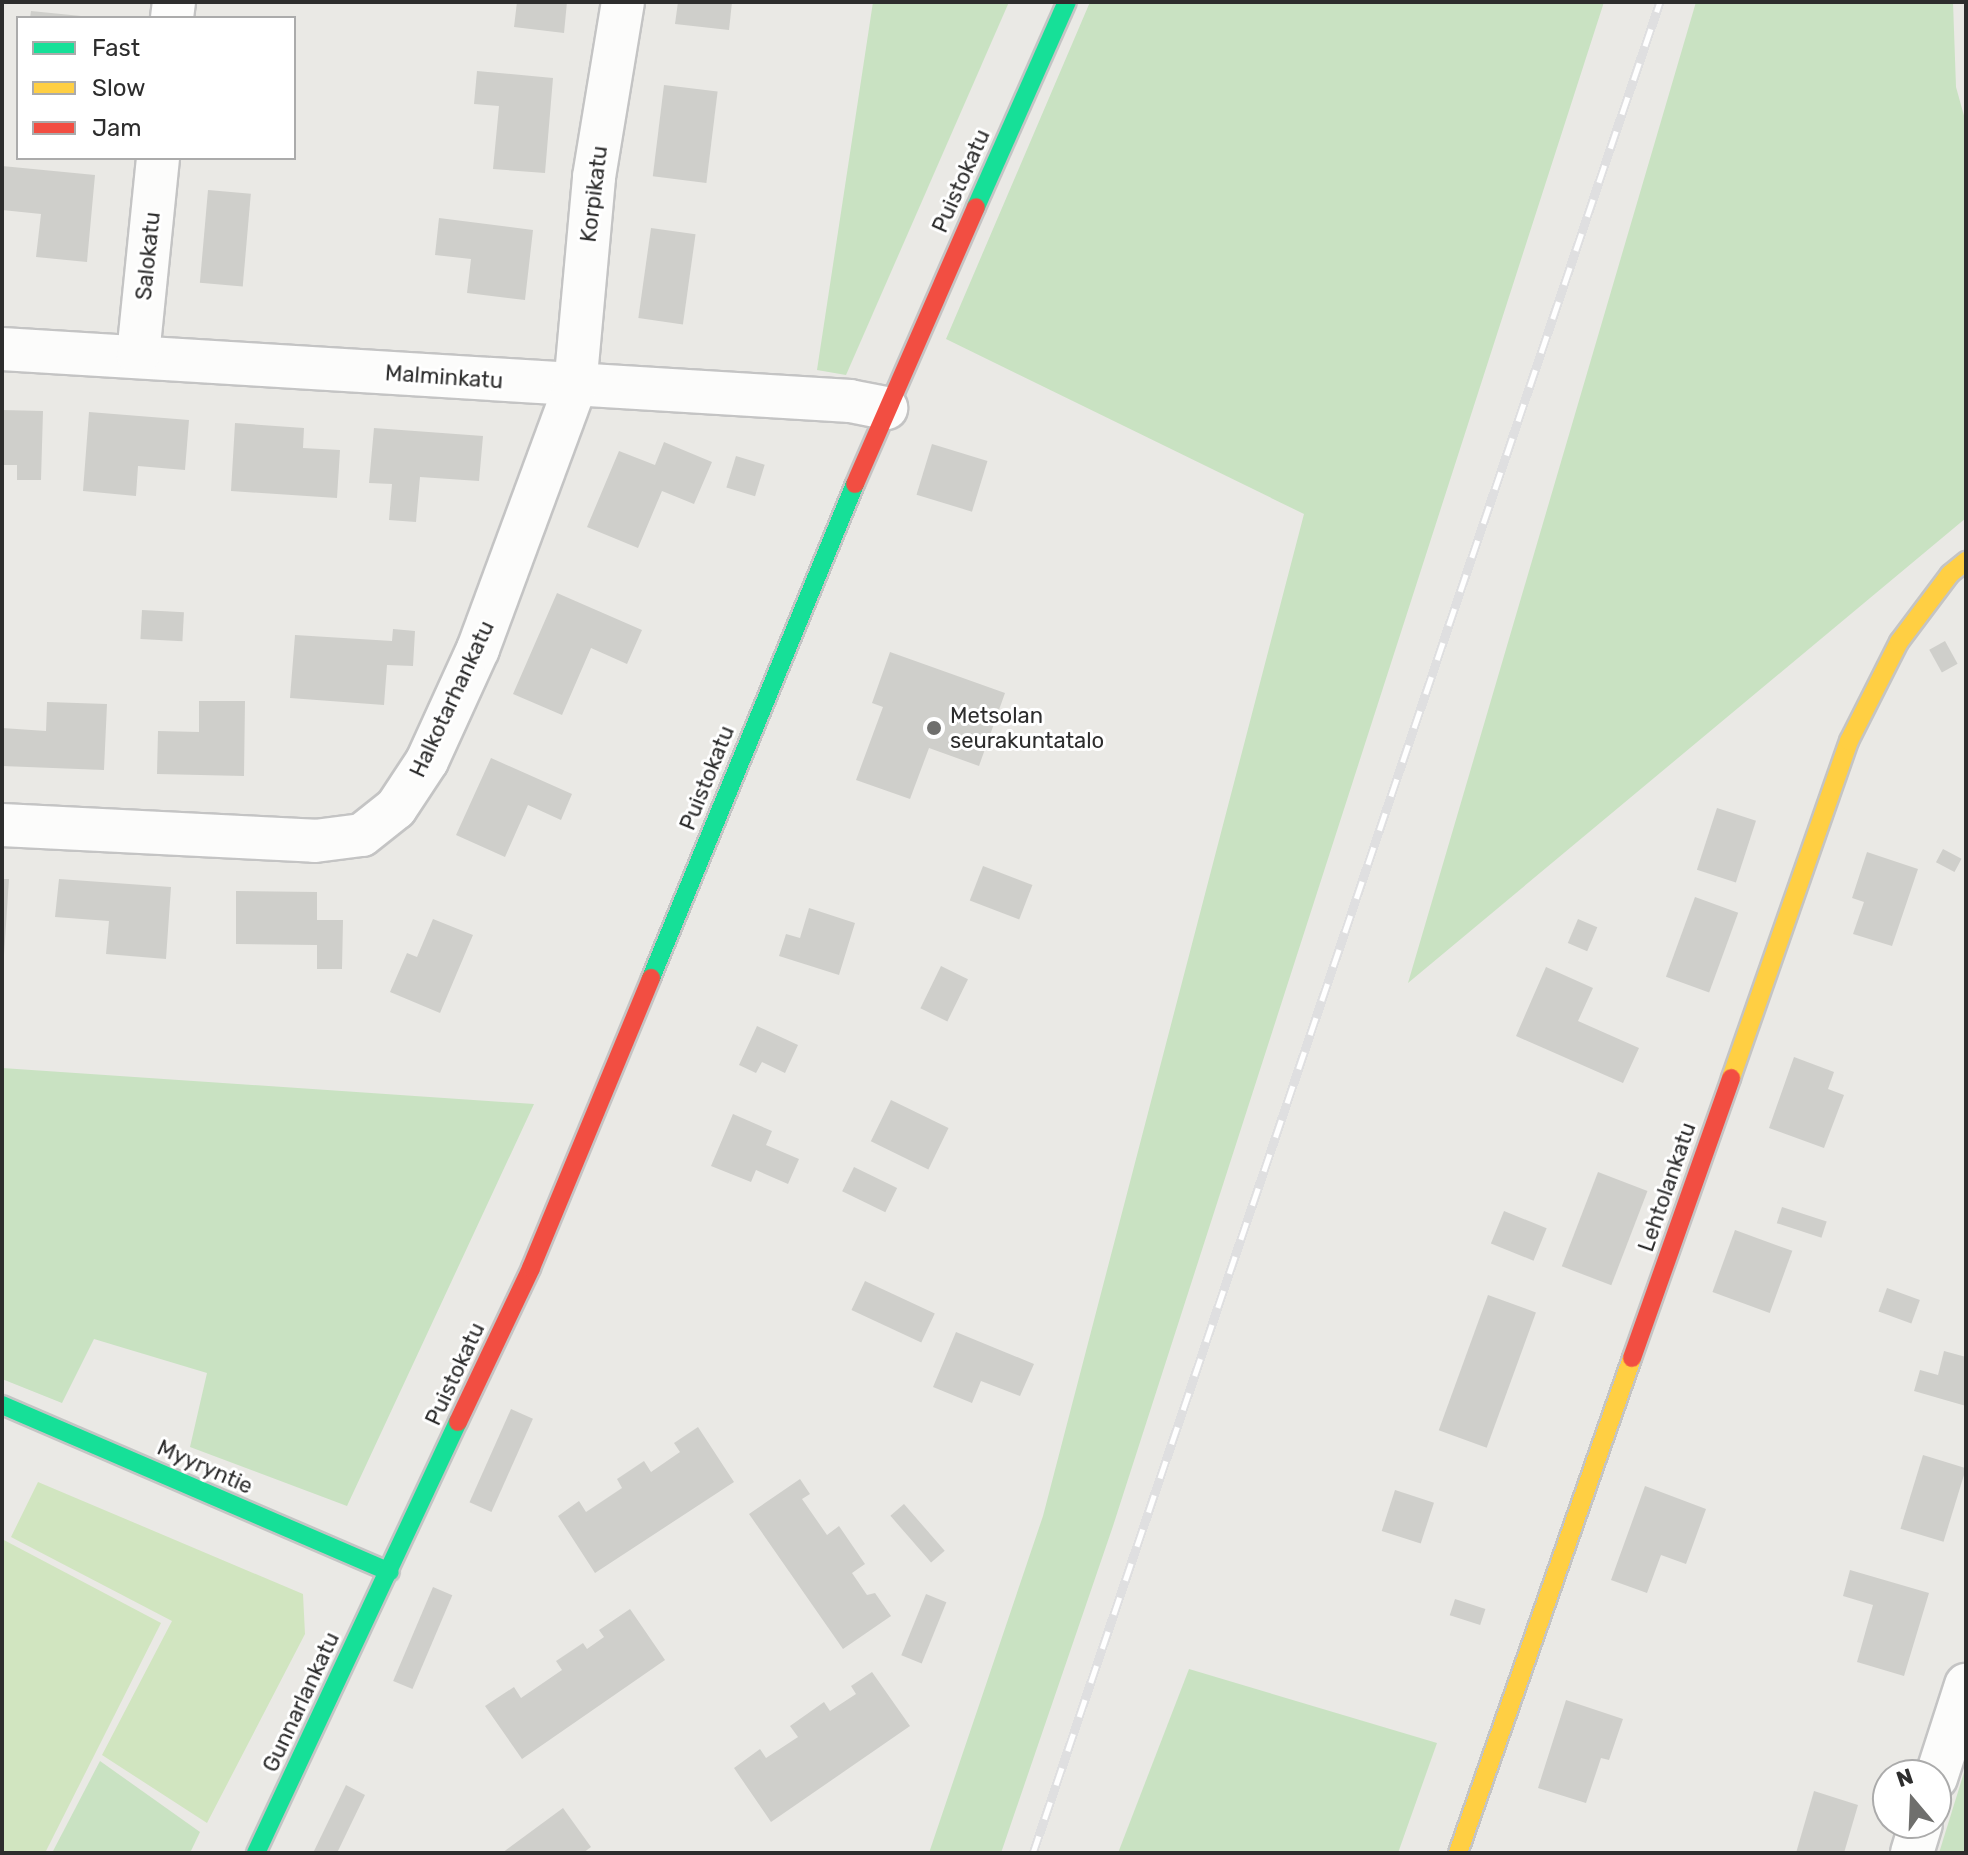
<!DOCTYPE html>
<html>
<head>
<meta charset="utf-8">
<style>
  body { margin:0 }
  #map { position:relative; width:1968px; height:1855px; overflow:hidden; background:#eae9e5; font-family:Rubik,sans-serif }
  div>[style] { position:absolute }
  .green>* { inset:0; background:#c9e2c2 }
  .pitch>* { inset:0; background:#d1e5c0 }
  .building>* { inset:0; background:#cfcfcb; transform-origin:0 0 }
  .roads { filter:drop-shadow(2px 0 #c4c4c4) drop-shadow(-2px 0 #c4c4c4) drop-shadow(0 2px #c4c4c4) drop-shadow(0 -2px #c4c4c4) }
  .street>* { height:42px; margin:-21px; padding:0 21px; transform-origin:21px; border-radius:21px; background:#fcfcfb }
  .fast>* { height:18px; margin:-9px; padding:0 9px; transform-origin:9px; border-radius:9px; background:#16e098 }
  .slow>* { height:18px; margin:-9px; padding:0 9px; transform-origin:9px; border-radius:9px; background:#ffcf43 }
  .jam>* { height:18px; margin:-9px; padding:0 9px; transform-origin:9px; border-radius:9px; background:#f24e42 }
  .rail>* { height:9px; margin-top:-4.5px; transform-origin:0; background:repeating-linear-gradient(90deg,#fff 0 18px,#dfdfe0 0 36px); box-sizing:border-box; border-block:2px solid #dfdfe0 }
  .dots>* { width:22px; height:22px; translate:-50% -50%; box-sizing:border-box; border:4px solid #fff; border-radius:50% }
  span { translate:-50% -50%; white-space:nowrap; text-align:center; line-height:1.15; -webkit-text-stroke:6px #fff; paint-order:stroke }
  .street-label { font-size:22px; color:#2d2d2d }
  .poi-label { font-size:22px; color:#2d2d2d }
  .left { translate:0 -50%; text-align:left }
  .frame { position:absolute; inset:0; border:4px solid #2d2d2d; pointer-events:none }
  .legend { position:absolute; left:16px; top:16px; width:280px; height:144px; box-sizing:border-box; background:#fff; border:2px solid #ababab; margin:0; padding:10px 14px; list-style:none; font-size:24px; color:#2d2d2d }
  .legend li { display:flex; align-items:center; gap:16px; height:40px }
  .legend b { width:40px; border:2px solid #ababab }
  .north { position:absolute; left:1872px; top:1759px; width:80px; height:80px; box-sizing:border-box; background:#fff; border:2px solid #ababab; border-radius:50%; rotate:341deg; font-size:22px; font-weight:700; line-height:32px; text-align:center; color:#2d2d2d }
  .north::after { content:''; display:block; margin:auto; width:28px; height:36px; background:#6f6f6d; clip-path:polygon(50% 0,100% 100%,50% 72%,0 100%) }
</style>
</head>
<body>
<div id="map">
  <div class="green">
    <div style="clip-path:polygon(873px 2px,1009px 2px,846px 375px,817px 370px)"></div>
    <div style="clip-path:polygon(1090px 2px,1604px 2px,1113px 1526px,1001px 1853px,929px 1853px,1043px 1516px,1304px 514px,946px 339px)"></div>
    <div style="clip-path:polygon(1696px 2px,1953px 2px,1956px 87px,1966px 123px,1966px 518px,1408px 983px)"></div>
    <div style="clip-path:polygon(2px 1068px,534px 1104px,347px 1506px,190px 1447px,207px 1373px,94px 1339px,62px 1403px,2px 1379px)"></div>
    <div style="clip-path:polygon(1189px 1669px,1437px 1743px,1398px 1853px,1118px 1853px)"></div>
    <div style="clip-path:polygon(100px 1761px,200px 1832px,190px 1853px,52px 1853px)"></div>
    <div style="clip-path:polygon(1966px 1766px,1966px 1853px,1939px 1853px)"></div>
  </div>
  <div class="pitch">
    <div style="clip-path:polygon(38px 1482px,303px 1594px,305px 1634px,207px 1823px,102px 1755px,172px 1621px,11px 1537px)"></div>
    <div style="clip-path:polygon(2px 1539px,161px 1623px,45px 1853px,2px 1853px)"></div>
  </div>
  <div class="building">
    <div style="clip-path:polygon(517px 2px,567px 2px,564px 33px,514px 27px)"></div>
    <div style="clip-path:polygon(678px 2px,732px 2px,729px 30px,675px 24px)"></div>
    <div style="clip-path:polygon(31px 11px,81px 16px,81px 18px,30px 18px)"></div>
    <div style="clip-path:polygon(477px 71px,553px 78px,545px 173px,493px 169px,499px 106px,474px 104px)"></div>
    <div style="left:664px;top:85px;width:54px;height:92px;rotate:7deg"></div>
    <div style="clip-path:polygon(2px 166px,95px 175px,87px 262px,36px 257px,41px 214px,2px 210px)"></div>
    <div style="left:208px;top:190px;width:43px;height:93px;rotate:5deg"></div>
    <div style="clip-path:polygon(439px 218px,533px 230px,525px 300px,467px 293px,471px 259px,435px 255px)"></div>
    <div style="left:651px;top:228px;width:45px;height:91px;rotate:8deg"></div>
    <div style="clip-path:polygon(2px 410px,43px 411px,41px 480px,17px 480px,17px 465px,2px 465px)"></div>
    <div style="clip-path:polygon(89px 412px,189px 420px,185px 470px,138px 466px,136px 496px,83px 491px)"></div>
    <div style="clip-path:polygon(235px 423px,304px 428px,303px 448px,340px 450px,337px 498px,231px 491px)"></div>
    <div style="clip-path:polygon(374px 428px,483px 436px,479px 481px,420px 477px,416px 522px,389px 520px,392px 484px,369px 483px)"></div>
    <div style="clip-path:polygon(664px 442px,712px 462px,694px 504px,662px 491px,638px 548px,587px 527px,619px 451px,655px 465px)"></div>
    <div style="left:932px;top:444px;width:58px;height:53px;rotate:17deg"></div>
    <div style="left:736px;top:456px;width:30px;height:33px;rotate:17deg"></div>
    <div style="clip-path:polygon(557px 593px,642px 630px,627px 664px,591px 648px,562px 715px,513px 694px)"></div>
    <div style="left:142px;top:610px;width:42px;height:29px;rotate:3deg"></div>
    <div style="clip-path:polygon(393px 629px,415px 631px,413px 666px,387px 665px,384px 705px,290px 698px,295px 635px,392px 641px)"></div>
    <div style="left:1945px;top:641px;width:26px;height:18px;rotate:61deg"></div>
    <div style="clip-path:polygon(890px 652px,1005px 693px,979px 766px,929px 748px,910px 799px,856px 780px,883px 707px,872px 703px)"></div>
    <div style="clip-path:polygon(199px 701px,245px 701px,244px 776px,157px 774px,158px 731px,199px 732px)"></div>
    <div style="clip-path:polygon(47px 702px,107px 704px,104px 770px,2px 766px,2px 728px,46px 731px)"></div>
    <div style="clip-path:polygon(491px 758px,572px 794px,561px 820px,528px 805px,505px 857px,456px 835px)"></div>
    <div style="left:1717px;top:808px;width:41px;height:65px;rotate:18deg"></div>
    <div style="left:1943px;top:849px;width:21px;height:15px;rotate:28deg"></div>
    <div style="clip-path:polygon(1867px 852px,1918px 869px,1892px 946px,1853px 934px,1864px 902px,1852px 898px)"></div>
    <div style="left:983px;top:866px;width:53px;height:37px;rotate:21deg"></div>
    <div style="clip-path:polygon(2px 879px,9px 879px,4px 955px,2px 955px)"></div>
    <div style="clip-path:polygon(59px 879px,171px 887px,166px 959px,106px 954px,109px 921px,55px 917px)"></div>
    <div style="clip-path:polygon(236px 891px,317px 892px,317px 920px,343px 920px,342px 969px,317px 969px,317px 945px,236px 944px)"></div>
    <div style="left:1695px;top:897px;width:46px;height:85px;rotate:20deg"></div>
    <div style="clip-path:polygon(809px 908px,855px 923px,839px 975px,779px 956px,786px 934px,800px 938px)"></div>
    <div style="clip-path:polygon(433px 919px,473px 935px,440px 1013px,390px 992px,407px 953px,417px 957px)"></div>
    <div style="left:1578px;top:919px;width:21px;height:26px;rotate:23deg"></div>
    <div style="left:941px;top:966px;width:30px;height:47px;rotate:26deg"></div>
    <div style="clip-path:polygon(1546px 967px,1593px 988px,1578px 1021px,1639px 1048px,1623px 1083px,1516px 1036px)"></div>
    <div style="clip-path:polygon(757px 1026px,798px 1045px,785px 1073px,762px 1062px,756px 1073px,739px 1065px)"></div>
    <div style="clip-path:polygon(1794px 1057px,1834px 1072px,1828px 1089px,1844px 1095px,1824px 1148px,1769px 1128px)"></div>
    <div style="left:891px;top:1100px;width:64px;height:46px;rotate:26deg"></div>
    <div style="clip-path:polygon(733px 1114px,772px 1131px,766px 1145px,799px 1159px,788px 1184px,756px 1170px,751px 1182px,711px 1166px)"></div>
    <div style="left:854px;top:1167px;width:48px;height:27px;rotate:26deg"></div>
    <div style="left:1598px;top:1172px;width:53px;height:101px;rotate:21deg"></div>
    <div style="left:1782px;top:1207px;width:47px;height:17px;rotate:18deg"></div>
    <div style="left:1504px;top:1211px;width:46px;height:35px;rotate:22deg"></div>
    <div style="left:1735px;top:1230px;width:61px;height:66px;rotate:20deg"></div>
    <div style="left:865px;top:1281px;width:77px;height:32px;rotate:25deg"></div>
    <div style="left:1887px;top:1288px;width:35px;height:25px;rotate:20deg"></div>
    <div style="left:1488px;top:1295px;width:51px;height:144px;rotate:20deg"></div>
    <div style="clip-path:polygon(956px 1332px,1034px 1364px,1020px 1396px,981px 1381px,972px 1403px,933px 1387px)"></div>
    <div style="clip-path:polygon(1944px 1351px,1966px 1357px,1966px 1406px,1914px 1391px,1920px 1370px,1938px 1375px)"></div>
    <div style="left:511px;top:1409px;width:24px;height:102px;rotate:24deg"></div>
    <div style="clip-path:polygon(698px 1427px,734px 1482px,595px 1573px,558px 1516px,579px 1501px,586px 1512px,622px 1488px,617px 1479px,644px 1461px,651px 1472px,680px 1452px,674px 1443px)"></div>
    <div style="left:1923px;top:1455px;width:45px;height:77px;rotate:17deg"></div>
    <div style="clip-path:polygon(800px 1479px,810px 1494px,802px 1499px,827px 1535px,839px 1526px,865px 1564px,852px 1573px,867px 1595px,875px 1593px,891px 1616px,843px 1649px,749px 1514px)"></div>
    <div style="clip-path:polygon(1645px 1486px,1706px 1509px,1686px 1564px,1661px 1555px,1647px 1593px,1611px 1580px)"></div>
    <div style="left:1395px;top:1490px;width:41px;height:43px;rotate:18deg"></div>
    <div style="left:904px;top:1504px;width:62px;height:18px;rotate:49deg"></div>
    <div style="clip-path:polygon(1850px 1570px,1929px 1593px,1904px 1676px,1857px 1662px,1873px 1605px,1843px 1596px)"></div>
    <div style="left:433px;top:1587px;width:21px;height:102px;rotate:23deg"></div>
    <div style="left:926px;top:1594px;width:22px;height:66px;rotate:22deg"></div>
    <div style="left:1455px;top:1599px;width:32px;height:17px;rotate:18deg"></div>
    <div style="clip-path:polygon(630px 1609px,665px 1660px,522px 1759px,485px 1706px,514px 1687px,521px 1698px,562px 1670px,556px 1661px,583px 1643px,587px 1649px,604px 1637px,599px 1630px)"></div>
    <div style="clip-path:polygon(872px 1672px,910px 1726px,771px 1822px,734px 1768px,760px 1749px,766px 1758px,798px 1737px,790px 1726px,824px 1702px,830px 1711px,856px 1694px,851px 1686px)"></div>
    <div style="clip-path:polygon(1566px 1700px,1623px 1719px,1609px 1760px,1601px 1758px,1586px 1803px,1538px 1788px)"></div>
    <div style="clip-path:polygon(346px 1785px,365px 1795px,337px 1853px,313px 1853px)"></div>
    <div style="clip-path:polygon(1814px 1791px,1858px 1805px,1844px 1853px,1796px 1853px)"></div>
    <div style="clip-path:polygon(563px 1808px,591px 1847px,583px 1853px,502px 1853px)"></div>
  </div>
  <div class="roads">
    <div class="street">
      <div style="left:172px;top:18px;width:16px;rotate:-83deg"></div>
      <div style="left:2px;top:349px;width:850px;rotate:3.51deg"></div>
      <div style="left:850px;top:401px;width:37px;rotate:11deg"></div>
      <div style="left:138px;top:355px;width:198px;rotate:-84.2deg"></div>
      <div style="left:2px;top:825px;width:313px;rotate:2.9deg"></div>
      <div style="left:315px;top:841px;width:47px;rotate:-7.3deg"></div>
      <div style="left:362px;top:835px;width:43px;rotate:-38.5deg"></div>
      <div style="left:396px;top:808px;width:56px;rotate:-56.6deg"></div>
      <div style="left:427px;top:761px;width:123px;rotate:-65.5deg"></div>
      <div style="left:478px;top:649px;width:279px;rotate:-69.7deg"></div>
      <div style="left:575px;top:387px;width:211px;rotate:-84.8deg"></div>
      <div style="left:594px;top:177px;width:177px;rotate:-80.6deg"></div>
      <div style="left:1936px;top:1778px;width:98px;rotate:-72.1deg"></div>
      <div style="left:1912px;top:1853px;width:31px;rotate:-73deg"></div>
    </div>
    <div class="fast">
      <div style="left:976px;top:207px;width:224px;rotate:-66.1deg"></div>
      <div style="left:651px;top:978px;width:534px;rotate:-67.56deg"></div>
      <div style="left:2px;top:1405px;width:422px;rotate:23.3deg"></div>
      <div style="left:256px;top:1853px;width:476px;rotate:-64.9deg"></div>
    </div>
    <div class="slow">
      <div style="left:1731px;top:1078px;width:357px;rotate:-70.7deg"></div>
      <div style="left:1849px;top:741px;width:111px;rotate:-63.2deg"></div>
      <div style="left:1899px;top:642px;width:85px;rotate:-53.1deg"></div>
      <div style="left:1950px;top:574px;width:21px;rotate:-39deg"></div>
      <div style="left:1458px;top:1853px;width:525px;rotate:-70.63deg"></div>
    </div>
    <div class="jam">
      <div style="left:855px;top:484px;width:302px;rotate:-66.4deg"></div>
      <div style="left:1632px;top:1358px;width:297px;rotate:-70.5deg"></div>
      <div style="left:458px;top:1422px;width:170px;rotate:-64.6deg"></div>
      <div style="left:531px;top:1268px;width:314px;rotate:-67.5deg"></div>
    </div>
  </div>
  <div class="rail">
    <div style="left:1033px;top:1853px;width:1954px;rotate:-71.29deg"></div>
  </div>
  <div class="dots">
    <div style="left:934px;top:728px;background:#6f6f6d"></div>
  </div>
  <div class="street-label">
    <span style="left:961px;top:181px;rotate:-66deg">Puistokatu</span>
    <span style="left:594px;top:194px;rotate:-83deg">Korpikatu</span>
    <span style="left:148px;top:256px;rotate:-84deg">Salokatu</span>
    <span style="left:444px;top:377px;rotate:4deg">Malminkatu</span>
    <span style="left:452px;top:699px;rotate:-65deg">Halkotarhankatu</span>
    <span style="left:707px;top:778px;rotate:-68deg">Puistokatu</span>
    <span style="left:1667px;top:1187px;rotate:-71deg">Lehtolankatu</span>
    <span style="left:455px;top:1374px;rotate:-65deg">Puistokatu</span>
    <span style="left:205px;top:1467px;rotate:24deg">Myyryntie</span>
    <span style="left:301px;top:1702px;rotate:-65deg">Gunnarlankatu</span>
  </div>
  <div class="poi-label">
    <span class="left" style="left:950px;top:728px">Metsolan<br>seurakuntatalo</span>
  </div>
  <div class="frame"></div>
  <ul class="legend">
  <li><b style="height:10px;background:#16e098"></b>Fast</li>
  <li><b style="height:10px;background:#ffcf43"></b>Slow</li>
  <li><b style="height:10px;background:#f24e42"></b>Jam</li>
  </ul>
  <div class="north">N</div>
</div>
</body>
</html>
